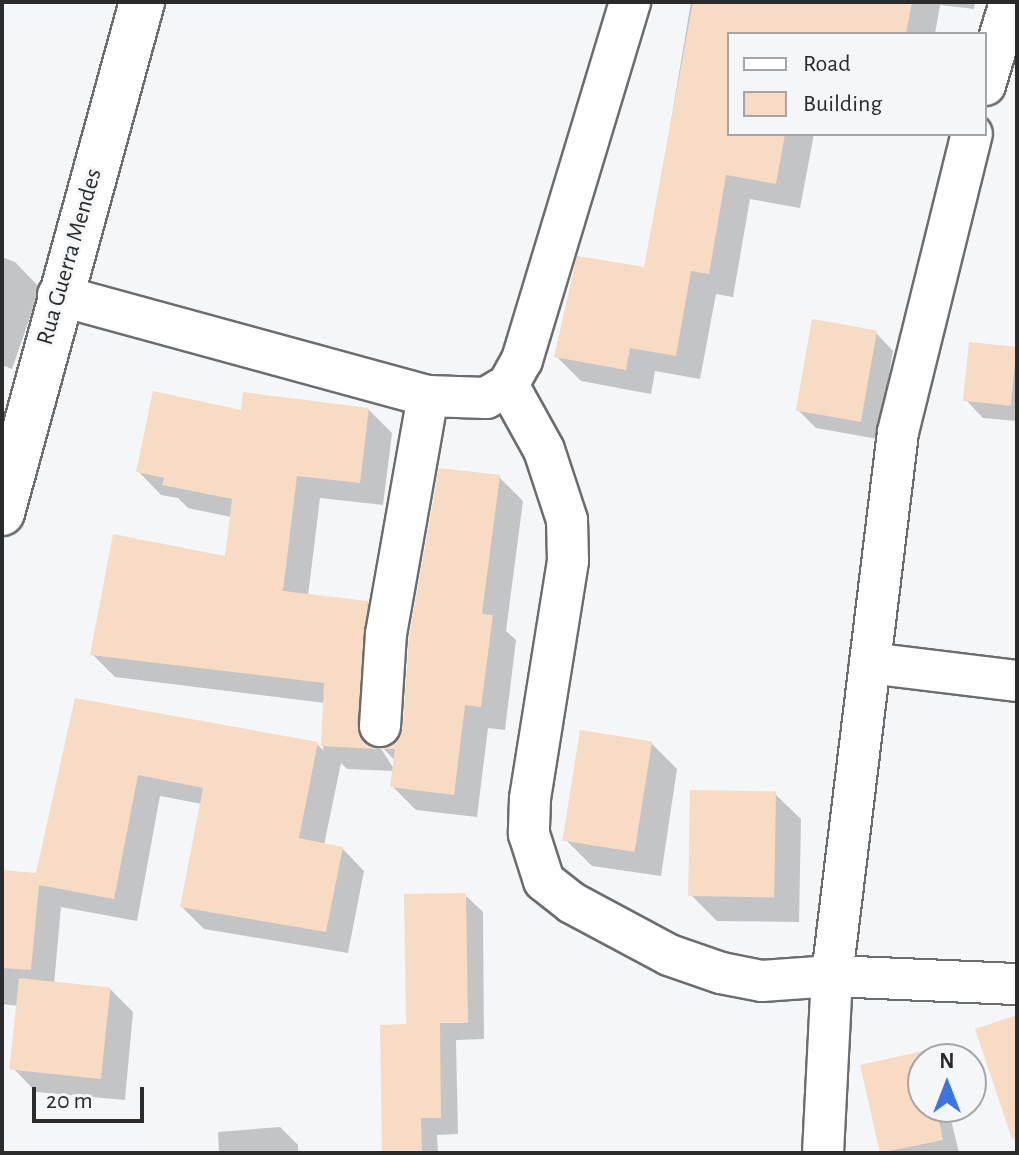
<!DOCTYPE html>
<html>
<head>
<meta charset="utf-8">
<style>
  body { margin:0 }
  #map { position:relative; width:1019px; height:1155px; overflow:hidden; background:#f4f6f8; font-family:"Alegreya Sans",sans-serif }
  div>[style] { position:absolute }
  .shadow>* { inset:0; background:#0003 }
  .building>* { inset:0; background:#f7dbc3; transform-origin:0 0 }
  .roads { filter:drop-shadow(2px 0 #6c6d6f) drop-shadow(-2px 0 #6c6d6f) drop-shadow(0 2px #6c6d6f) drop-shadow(0 -2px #6c6d6f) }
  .street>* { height:40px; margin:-20px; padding:0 20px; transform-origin:20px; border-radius:20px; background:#fff }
  .secondary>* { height:44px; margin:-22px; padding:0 22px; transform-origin:22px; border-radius:22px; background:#fff }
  span { translate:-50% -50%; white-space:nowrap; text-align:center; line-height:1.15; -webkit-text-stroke:6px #f4f6f8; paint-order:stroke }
  .street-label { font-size:24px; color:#2b2b2c }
  .frame { position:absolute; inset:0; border:4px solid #2b2b2c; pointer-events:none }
  .legend { position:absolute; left:727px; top:32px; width:260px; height:104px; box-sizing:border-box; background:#f4f6f8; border:2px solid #a4a5a6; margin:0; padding:10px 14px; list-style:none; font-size:24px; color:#2b2b2c }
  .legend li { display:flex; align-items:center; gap:16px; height:40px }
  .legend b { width:40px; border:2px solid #a4a5a6 }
  .north { position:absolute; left:907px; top:1043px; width:80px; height:80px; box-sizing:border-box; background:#f4f6f8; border:2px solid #a4a5a6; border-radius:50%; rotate:0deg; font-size:22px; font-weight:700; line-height:32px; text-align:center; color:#2b2b2c }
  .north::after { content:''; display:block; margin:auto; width:28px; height:36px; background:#3c74e4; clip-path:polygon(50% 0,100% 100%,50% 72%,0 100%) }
  .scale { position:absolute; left:32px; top:1087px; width:112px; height:36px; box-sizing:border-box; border:4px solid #2b2b2c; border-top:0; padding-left:10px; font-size:24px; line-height:28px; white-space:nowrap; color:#2b2b2c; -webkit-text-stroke:6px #f4f6f8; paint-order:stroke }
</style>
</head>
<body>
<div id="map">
  <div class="shadow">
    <div style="clip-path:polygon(691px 2px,975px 2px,974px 9px,940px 5px,935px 34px,729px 34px,729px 134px,814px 134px,800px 208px,750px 199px,733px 297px,716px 294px,700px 379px,655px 371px,651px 394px,581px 381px,556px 356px,646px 270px)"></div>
    <div style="clip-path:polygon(2px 257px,15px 262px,40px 288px,12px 369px,2px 365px)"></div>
    <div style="clip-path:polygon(876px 333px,893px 351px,878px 439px,816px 428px,798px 410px)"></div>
    <div style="clip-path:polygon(1017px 349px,1017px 421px,983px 418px,966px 400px)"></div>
    <div style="clip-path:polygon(369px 410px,392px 433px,383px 505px,320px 498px,308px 596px,368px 603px,391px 627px,378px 744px,394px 769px,395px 761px,384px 749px,400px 741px,499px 477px,523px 501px,506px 631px,516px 640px,505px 730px,488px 728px,477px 817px,416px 810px,392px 786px,394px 771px,347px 769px,341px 763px,324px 845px,342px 848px,364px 871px,348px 953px,204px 929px,182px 907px,202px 804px,160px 796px,137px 921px,61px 907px,54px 984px,110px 989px,133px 1012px,125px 1100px,36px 1092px,14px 1069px,19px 1006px,2px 1004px,2px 872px,38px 875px,77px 701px,317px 744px,323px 750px,325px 703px,115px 677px,92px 654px,226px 558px,231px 517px,188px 508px,178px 498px,161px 495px,138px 471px,242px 412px)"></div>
    <div style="clip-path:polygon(651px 743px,677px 769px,661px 876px,592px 866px,566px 840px)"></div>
    <div style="clip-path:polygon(775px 794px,801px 819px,799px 922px,717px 921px,691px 895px)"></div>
    <div style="clip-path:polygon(465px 895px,483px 912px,484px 1039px,456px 1040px,458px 1134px,437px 1135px,438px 1153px,383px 1153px,408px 1026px)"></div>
    <div style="clip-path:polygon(923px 1053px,928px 1059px,923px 1059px,923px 1107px,948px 1107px,959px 1153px,882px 1153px)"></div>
    <div style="clip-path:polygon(280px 1127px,298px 1145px,298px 1153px,219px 1153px,218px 1132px)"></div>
  </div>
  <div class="building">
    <div style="clip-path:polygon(693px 2px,912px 2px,906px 34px,729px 34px,729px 134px,785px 134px,776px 184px,726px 175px,709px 274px,691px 271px,676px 356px,630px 348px,626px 370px,554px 357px,577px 256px,644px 267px)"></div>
    <div style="left:812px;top:319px;width:66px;height:93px;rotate:10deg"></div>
    <div style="left:969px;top:342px;width:48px;height:59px;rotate:6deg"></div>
    <div style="clip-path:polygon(153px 391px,241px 410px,243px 392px,369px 408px,360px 483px,297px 476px,283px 591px,368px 601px,357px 724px,360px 737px,377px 749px,321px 746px,324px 683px,90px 655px,113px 534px,225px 556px,232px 499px,162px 485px,164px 478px,136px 472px)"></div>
    <div style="clip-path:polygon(439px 468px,500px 475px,482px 614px,493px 615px,481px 707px,465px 705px,454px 795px,390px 787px,395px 749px,380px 749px,399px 739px,403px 728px,409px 637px)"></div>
    <div style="clip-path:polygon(75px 698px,318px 742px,299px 838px,343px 847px,326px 932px,180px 907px,203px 788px,138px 775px,114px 899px,39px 885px,31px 970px,2px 968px,2px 870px,36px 873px)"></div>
    <div style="left:580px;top:730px;width:73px;height:112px;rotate:9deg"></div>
    <div style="left:690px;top:790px;width:86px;height:106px;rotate:1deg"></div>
    <div style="clip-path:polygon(466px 893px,468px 1023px,440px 1023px,441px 1118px,421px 1118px,422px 1153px,382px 1153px,380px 1025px,406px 1024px,404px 894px)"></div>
    <div style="left:19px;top:978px;width:92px;height:92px;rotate:6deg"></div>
    <div style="clip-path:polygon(1017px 1015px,1017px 1138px,1012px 1139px,975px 1029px)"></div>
    <div style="clip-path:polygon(923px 1051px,923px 1107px,936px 1107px,943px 1140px,880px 1153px,860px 1065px)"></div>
  </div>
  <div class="roads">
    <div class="street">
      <div style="left:985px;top:85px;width:87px;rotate:-73.2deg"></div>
      <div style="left:58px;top:295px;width:384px;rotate:15.3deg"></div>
      <div style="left:428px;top:396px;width:58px;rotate:2deg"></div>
      <div style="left:486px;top:398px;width:26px;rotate:-31deg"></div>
      <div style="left:508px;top:385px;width:29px;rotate:-61deg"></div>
      <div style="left:522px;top:360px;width:374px;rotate:-73.2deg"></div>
      <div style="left:508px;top:385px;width:74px;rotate:61deg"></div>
      <div style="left:544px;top:450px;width:74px;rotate:71.8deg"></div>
      <div style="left:567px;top:520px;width:41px;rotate:88.6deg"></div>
      <div style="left:568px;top:561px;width:241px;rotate:99.1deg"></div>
      <div style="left:530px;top:799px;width:35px;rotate:92deg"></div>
      <div style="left:529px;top:834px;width:49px;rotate:72.3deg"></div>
      <div style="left:544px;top:881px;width:36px;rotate:38deg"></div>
      <div style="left:572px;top:903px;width:110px;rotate:28.2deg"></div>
      <div style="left:669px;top:955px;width:55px;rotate:19.1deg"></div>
      <div style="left:721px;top:973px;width:42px;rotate:11deg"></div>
      <div style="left:762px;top:981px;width:70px;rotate:-4.1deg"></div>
      <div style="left:832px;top:976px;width:185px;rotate:2.5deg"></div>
      <div style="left:870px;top:663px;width:148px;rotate:7deg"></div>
      <div style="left:380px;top:726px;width:92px;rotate:-86.3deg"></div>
      <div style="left:386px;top:634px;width:242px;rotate:-80deg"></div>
      <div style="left:823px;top:1153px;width:177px;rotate:-87.1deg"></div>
      <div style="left:832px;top:976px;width:548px;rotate:-83.08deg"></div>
      <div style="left:898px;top:432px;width:307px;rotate:-76.1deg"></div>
    </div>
    <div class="secondary">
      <div style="left:2px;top:513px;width:530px;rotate:-74.68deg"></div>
    </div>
  </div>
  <div class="street-label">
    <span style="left:70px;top:257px;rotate:-74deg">Rua Guerra Mendes</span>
  </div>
  <div class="frame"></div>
  <ul class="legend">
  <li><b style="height:10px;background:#fff"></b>Road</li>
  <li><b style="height:22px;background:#f7dbc3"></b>Building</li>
  </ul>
  <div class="north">N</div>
  <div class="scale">20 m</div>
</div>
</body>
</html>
